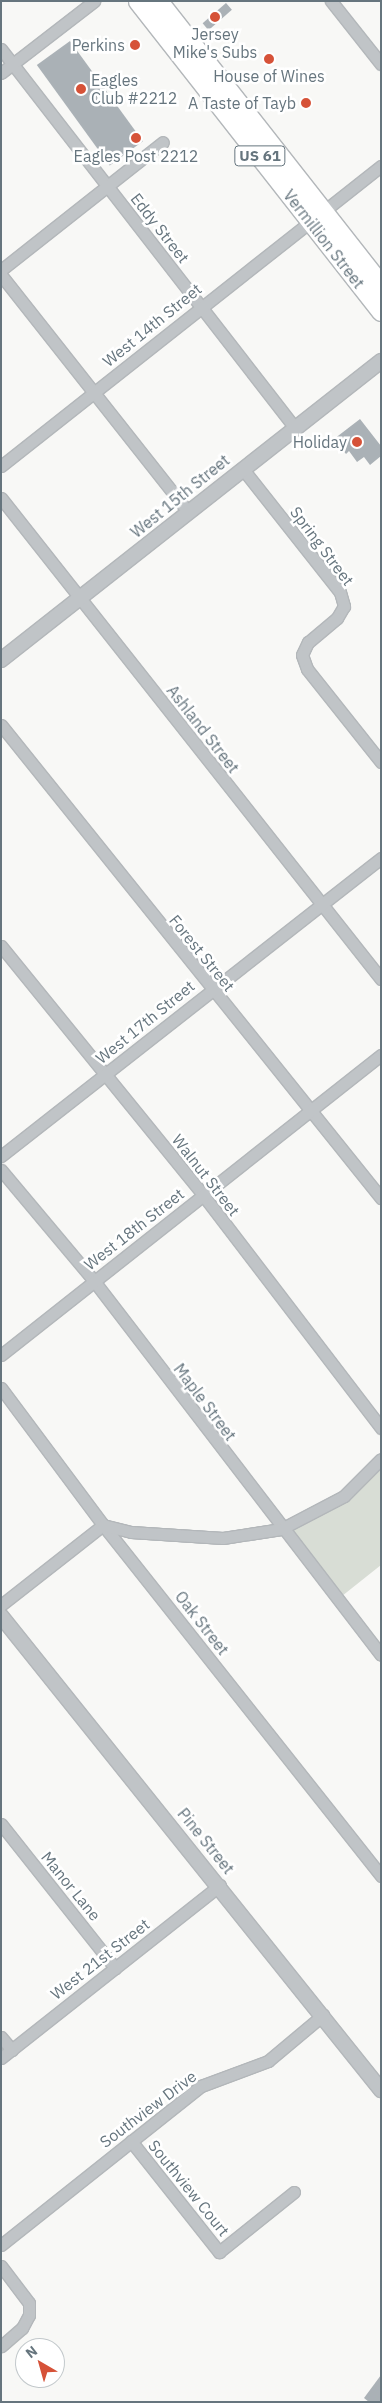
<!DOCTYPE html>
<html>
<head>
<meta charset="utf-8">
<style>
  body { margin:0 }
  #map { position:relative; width:382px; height:2403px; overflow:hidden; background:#f8f8f6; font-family:"IBM Plex Sans",sans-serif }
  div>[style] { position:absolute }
  .green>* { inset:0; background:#d8ddd5 }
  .building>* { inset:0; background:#aab1b6; transform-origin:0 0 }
  .roads { filter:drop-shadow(1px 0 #b3b7ba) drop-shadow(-1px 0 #b3b7ba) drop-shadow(0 1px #b3b7ba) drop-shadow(0 -1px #b3b7ba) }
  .minor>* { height:11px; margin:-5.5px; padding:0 5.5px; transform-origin:5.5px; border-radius:5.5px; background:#c0c4c7 }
  .tertiary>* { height:14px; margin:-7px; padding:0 7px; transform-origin:7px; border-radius:7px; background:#c0c4c7 }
  .trunk>* { height:19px; margin:-9.5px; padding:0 9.5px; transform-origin:9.5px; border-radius:9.5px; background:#fff }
  .dots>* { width:14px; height:14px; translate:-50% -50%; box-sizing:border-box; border:2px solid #fff; border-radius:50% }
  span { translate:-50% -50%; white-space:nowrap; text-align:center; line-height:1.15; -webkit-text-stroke:5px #fff; paint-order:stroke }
  .shield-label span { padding:1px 4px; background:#fff; border:1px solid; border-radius:4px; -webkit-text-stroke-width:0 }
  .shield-label { font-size:15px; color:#66757e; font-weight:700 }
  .poi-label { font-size:16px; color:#66757e }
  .right { translate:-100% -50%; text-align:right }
  .left { translate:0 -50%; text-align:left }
  .street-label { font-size:16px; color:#66757e }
  .frame { position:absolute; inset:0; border:2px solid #66757e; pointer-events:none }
  .north { position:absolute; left:15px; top:2338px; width:50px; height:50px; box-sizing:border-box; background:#fff; border:1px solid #c2c8cb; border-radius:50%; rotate:322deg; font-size:14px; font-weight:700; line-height:20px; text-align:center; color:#66757e }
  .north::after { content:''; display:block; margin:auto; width:18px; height:22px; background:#d65238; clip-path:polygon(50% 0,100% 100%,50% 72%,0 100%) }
</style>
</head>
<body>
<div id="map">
  <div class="green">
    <div style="clip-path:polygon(381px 1459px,381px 1565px,337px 1600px,281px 1529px,327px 1507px)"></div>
  </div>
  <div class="building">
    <div style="left:226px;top:3px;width:9px;height:31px;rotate:49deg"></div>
    <div style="left:70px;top:41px;width:124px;height:41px;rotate:54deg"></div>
    <div style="clip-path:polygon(360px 419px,381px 446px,381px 456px,370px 465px,364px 457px,357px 462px,349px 451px,346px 454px,334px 439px)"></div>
    <div style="clip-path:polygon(381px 2375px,381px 2402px,369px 2402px,364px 2398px)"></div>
  </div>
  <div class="roads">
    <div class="minor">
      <div style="left:331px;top:1px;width:80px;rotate:51.6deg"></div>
      <div style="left:1px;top:49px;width:478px;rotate:52.2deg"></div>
      <div style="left:1px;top:73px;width:118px;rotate:-37.7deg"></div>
      <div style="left:1px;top:270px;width:206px;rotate:-38.3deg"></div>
      <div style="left:1px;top:275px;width:302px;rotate:51.7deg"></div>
      <div style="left:1px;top:466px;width:484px;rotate:-38.3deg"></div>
      <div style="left:242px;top:468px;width:158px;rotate:51.7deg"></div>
      <div style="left:340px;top:592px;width:15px;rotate:74deg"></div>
      <div style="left:344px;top:606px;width:14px;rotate:120deg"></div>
      <div style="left:337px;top:618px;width:38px;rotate:140deg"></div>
      <div style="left:308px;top:642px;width:14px;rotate:115deg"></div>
      <div style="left:302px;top:655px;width:15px;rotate:70deg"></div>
      <div style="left:307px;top:669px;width:119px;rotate:51.5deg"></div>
      <div style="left:1px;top:498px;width:613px;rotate:51.69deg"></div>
      <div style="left:1px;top:725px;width:607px;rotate:51.22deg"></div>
      <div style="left:1px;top:946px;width:321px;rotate:50.9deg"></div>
      <div style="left:203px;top:1195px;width:293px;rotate:52.6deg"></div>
      <div style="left:1px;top:1156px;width:483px;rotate:-38.1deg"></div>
      <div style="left:1px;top:1170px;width:145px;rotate:50deg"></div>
      <div style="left:94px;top:1281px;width:471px;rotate:52.5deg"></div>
      <div style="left:1px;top:1355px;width:484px;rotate:-38.3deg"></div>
      <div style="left:1px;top:1388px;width:171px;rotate:53.3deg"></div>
      <div style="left:103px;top:1525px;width:448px;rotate:51.6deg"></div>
      <div style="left:1px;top:1605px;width:130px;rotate:-38.1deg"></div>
      <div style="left:103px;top:1525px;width:29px;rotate:14deg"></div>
      <div style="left:131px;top:1532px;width:92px;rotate:3.7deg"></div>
      <div style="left:223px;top:1538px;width:59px;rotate:-8.8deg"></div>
      <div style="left:281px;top:1529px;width:71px;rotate:-27.6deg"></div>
      <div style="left:344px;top:1496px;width:52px;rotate:-45deg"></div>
      <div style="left:1px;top:1824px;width:184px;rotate:51.6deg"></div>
      <div style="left:1px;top:2037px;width:17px;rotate:50deg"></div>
      <div style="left:1px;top:2058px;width:279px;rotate:-38.3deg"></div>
      <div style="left:131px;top:2141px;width:142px;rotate:51.6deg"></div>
      <div style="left:219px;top:2252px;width:96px;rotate:-38.7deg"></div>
      <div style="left:1px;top:2245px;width:256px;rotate:-38.5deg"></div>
      <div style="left:201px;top:2086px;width:72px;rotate:-20.5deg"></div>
      <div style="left:268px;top:2061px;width:72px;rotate:-39.9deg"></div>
      <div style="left:1px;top:2266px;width:46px;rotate:52.9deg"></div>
      <div style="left:29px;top:2303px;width:12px;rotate:90deg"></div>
      <div style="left:29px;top:2315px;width:15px;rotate:118deg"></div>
      <div style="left:22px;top:2328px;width:28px;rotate:139deg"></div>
    </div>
    <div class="tertiary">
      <div style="left:1px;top:660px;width:484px;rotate:-38.2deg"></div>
      <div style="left:1px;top:1616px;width:608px;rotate:51.28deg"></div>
    </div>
    <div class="trunk">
      <div style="left:138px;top:1px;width:394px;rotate:51.9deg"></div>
      <div style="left:158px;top:1px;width:361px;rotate:51.9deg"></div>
    </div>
  </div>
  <div class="dots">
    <div style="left:215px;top:17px;background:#d65238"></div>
    <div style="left:135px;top:45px;background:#d65238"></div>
    <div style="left:269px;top:59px;background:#d65238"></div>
    <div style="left:81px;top:89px;background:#d65238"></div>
    <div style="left:306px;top:103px;background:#d65238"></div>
    <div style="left:136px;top:138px;background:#d65238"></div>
    <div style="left:357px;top:442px;background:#d65238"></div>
  </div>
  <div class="shield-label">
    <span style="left:260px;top:156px">US 61</span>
  </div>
  <div class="poi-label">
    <span style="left:215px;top:43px">Jersey<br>Mike's Subs</span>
    <span class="right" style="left:125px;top:45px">Perkins</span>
    <span style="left:269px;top:76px">House of Wines</span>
    <span class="left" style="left:91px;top:89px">Eagles<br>Club #2212</span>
    <span class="right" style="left:296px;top:103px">A Taste of Tayb</span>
    <span style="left:136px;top:156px">Eagles Post 2212</span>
    <span class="right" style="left:347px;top:442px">Holiday</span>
  </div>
  <div class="street-label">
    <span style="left:160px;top:228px;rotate:52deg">Eddy Street</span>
    <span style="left:324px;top:239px;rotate:52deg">Vermillion Street</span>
    <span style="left:152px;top:325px;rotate:-39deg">West 14th Street</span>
    <span style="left:180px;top:496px;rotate:-39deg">West 15th Street</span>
    <span style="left:322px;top:546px;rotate:53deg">Spring Street</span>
    <span style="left:203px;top:729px;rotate:52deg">Ashland Street</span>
    <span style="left:202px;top:953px;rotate:51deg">Forest Street</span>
    <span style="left:145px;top:1022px;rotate:-39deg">West 17th Street</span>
    <span style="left:206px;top:1175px;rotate:52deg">Walnut Street</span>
    <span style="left:134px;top:1229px;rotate:-38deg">West 18th Street</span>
    <span style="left:205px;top:1402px;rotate:53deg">Maple Street</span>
    <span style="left:202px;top:1623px;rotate:52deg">Oak Street</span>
    <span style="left:206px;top:1841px;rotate:51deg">Pine Street</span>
    <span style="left:71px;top:1886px;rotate:51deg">Manor Lane</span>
    <span style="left:100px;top:1959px;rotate:-38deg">West 21st Street</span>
    <span style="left:148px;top:2109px;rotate:-37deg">Southview Drive</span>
    <span style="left:189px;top:2188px;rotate:51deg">Southview Court</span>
  </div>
  <div class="frame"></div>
  <div class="north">N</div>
</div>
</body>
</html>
